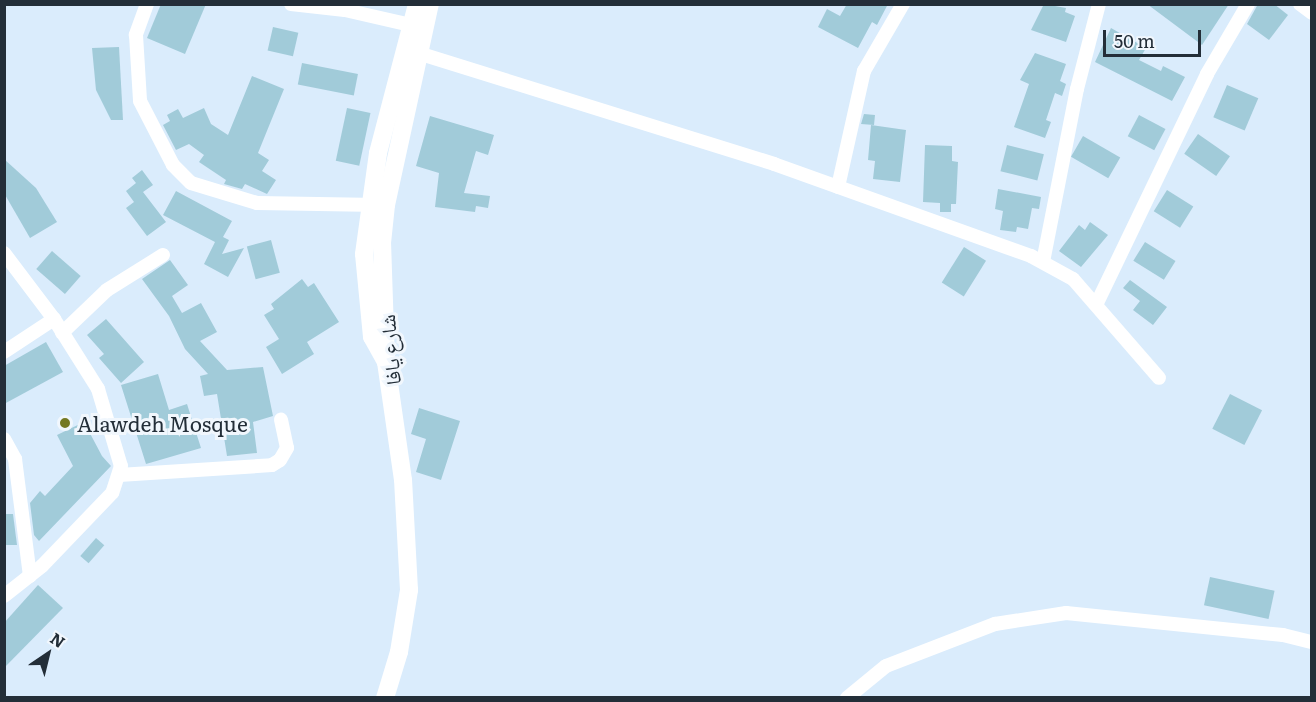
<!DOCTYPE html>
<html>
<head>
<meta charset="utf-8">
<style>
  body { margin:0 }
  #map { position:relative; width:1316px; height:702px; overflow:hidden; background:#daecfc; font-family:Literata,"Noto Naskh Arabic",serif }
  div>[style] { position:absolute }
  .building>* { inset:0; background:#a1cbd9; transform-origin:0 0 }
  .street>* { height:14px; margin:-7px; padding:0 7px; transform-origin:7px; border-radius:7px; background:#fff }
  .secondary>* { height:18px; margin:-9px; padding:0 9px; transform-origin:9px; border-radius:9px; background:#fff }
  .dots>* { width:16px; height:16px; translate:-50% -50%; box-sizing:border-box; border:3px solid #f1f7fd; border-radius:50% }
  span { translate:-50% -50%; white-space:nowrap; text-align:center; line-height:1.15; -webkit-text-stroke:6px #f1f7fd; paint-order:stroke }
  .street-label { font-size:21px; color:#232e38 }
  .poi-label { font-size:21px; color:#232e38 }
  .left { translate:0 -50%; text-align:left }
  .frame { position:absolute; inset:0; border:6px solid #232e38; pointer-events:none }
  .north { position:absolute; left:18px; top:624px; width:60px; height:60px; -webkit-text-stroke:4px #f1f7fd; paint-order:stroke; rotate:35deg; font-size:16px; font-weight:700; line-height:24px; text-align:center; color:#232e38 }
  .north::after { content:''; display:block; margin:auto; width:21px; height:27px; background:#232e38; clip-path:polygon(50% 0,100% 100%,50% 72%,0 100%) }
  .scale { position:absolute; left:1103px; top:30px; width:98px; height:27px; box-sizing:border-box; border:3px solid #232e38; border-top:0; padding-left:8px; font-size:18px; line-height:21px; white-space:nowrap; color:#232e38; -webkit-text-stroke:4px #f1f7fd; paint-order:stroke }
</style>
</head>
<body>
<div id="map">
  <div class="building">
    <div style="clip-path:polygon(161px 4px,206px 4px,185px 54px,147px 38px)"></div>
    <div style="clip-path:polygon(847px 4px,888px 4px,877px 25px,872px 22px,858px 48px,818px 27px,827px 9px,840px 16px)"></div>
    <div style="clip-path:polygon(1044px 4px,1066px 8px,1065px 12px,1075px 16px,1066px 42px,1031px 30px)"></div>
    <div style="clip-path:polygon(1147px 4px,1229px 4px,1202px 45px)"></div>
    <div style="clip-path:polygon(1258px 4px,1274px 4px,1288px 15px,1269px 40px,1247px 24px)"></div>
    <div style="left:273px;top:27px;width:26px;height:24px;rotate:13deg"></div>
    <div style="clip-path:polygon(1111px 28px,1146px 48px,1139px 60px,1161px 71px,1163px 66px,1185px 77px,1172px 101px,1095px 62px)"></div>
    <div style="clip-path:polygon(119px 47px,123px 120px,111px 120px,96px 90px,92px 48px)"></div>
    <div style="clip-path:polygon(1035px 53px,1066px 64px,1060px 81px,1066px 84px,1062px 96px,1055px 93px,1046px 120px,1051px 122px,1045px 138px,1014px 127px,1029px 84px,1020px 80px)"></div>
    <div style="left:302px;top:63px;width:57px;height:22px;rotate:11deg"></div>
    <div style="clip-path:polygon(252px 76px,284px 89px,258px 153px,269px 160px,262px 171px,276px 180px,267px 194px,245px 184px,242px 189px,224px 184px,226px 180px,199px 162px,204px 155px,189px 144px,176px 150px,163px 125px,170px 121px,167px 115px,178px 109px,183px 118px,204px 108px,211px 124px,228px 135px)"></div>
    <div style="left:1227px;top:85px;width:34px;height:35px;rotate:23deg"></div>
    <div style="left:347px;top:108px;width:24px;height:54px;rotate:12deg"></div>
    <div style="clip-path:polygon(864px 114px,875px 115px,874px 125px,861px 124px)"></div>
    <div style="left:1139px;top:115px;width:30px;height:24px;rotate:28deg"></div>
    <div style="clip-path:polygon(430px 116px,494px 135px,488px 155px,476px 151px,464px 193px,490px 196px,488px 208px,476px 206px,475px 212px,435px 207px,439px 173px,416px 166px)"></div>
    <div style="clip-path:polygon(871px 125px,906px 130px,900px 182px,873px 179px,875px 161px,868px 160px)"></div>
    <div style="left:1198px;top:134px;width:39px;height:24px;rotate:35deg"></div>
    <div style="left:1083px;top:136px;width:43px;height:24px;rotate:30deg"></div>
    <div style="clip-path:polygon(925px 145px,952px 146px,952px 161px,958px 162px,956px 204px,951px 204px,951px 212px,940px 212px,940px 203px,923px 202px)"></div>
    <div style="left:1007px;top:145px;width:38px;height:27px;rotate:14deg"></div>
    <div style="clip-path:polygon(4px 159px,36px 188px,57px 222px,30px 238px,4px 193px)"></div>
    <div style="clip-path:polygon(142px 170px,153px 185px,143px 192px,166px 222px,147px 236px,126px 208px,134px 202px,126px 191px,136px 183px,132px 178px)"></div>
    <div style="clip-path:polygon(998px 189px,1041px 197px,1039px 209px,1032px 208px,1028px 229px,1017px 227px,1016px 232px,1000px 230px,1003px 211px,995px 209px)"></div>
    <div style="left:1167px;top:190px;width:31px;height:25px;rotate:32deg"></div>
    <div style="clip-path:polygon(176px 191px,232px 221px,223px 237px,229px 240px,222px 254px,244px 248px,228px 277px,204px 264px,215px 242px,163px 215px)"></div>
    <div style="clip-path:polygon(1090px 222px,1108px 235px,1081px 267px,1059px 251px,1079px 225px,1085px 230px)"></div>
    <div style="left:271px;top:240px;width:34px;height:25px;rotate:75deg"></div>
    <div style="left:1145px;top:242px;width:36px;height:22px;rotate:32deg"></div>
    <div style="left:964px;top:247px;width:26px;height:42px;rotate:32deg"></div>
    <div style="left:52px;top:251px;width:38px;height:24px;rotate:41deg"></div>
    <div style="clip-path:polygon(170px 260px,188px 285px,172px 296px,182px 313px,201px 303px,217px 332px,200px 341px,227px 370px,263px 367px,273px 416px,253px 422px,257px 453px,227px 456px,217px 394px,204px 396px,200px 376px,208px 374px,185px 349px,169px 316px,142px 279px)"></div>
    <div style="clip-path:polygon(302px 279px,308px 287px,314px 283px,339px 322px,307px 342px,314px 354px,282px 374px,266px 347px,279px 339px,264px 315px,274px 309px,271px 304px)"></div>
    <div style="clip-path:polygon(1130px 280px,1167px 307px,1153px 325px,1133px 310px,1140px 301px,1123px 288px)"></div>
    <div style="clip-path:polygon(106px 319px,144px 362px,121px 383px,99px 358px,104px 354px,87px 335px)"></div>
    <div style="clip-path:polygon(46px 342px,63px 372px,4px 404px,4px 366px)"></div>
    <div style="clip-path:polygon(158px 374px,169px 410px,187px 404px,201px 448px,146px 464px,121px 385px)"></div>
    <div style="left:1230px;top:394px;width:36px;height:39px;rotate:27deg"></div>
    <div style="clip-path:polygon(419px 408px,460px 421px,441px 480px,416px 472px,426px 439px,411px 434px)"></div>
    <div style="clip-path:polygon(84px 422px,102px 456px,111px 466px,39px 541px,34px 535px,30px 503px,40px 491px,45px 496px,73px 466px,57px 435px)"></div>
    <div style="clip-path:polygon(4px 514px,13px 514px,17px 545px,4px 545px)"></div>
    <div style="left:96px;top:538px;width:11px;height:24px;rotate:41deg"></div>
    <div style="left:1210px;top:577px;width:66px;height:29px;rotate:12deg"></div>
    <div style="clip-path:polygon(38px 585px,63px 608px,4px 668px,4px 623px)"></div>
  </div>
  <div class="street">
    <div style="left:147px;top:4px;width:33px;rotate:110deg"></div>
    <div style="left:136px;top:35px;width:66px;rotate:86.5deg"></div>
    <div style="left:140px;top:101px;width:72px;rotate:62.7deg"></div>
    <div style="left:173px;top:165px;width:25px;rotate:45deg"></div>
    <div style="left:191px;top:183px;width:69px;rotate:16.9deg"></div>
    <div style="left:257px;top:203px;width:122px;rotate:0.9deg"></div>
    <div style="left:291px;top:4px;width:54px;rotate:6.3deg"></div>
    <div style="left:345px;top:10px;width:68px;rotate:12.8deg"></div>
    <div style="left:1300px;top:4px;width:15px;rotate:37deg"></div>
    <div style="left:418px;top:53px;width:373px;rotate:17.3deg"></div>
    <div style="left:774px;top:164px;width:273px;rotate:19.7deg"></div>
    <div style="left:1031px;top:256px;width:48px;rotate:28.7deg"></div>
    <div style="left:1073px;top:279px;width:131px;rotate:49deg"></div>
    <div style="left:838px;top:187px;width:119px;rotate:-77.4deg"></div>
    <div style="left:864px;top:71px;width:78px;rotate:-59.8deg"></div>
    <div style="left:4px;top:253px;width:83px;rotate:52.9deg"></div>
    <div style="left:54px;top:319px;width:83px;rotate:57.8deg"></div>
    <div style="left:98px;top:389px;width:80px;rotate:73.4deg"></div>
    <div style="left:121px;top:466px;width:28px;rotate:108deg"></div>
    <div style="left:112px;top:493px;width:101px;rotate:133.8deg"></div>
    <div style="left:42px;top:566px;width:48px;rotate:141.7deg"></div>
    <div style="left:1043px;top:262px;width:176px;rotate:-78.9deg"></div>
    <div style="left:1077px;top:89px;width:88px;rotate:-75.5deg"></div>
    <div style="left:1097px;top:303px;width:254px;rotate:-64.3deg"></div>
    <div style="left:1207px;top:74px;width:81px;rotate:-59.6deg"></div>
    <div style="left:62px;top:333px;width:62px;rotate:-43.7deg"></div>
    <div style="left:107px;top:290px;width:66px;rotate:-32deg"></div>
    <div style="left:4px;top:352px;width:60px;rotate:-33.4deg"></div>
    <div style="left:4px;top:439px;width:23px;rotate:61deg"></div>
    <div style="left:15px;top:459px;width:118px;rotate:82.7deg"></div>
    <div style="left:119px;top:475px;width:153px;rotate:-3.7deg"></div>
    <div style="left:272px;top:465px;width:9px;rotate:-32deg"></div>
    <div style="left:280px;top:460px;width:14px;rotate:-60deg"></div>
    <div style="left:287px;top:448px;width:29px;rotate:-102deg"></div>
    <div style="left:847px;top:698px;width:50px;rotate:-39.4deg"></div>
    <div style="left:886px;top:666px;width:117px;rotate:-21.1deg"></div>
    <div style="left:995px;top:624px;width:72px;rotate:-8.8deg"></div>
    <div style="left:1066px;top:613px;width:218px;rotate:5.8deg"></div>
    <div style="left:1283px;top:635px;width:30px;rotate:14deg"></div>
  </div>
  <div class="secondary">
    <div style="left:386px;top:362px;width:29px;rotate:-119deg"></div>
    <div style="left:372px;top:337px;width:83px;rotate:-95.5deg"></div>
    <div style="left:364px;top:254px;width:102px;rotate:-82.1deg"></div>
    <div style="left:378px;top:153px;width:154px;rotate:-75.3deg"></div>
    <div style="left:385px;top:698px;width:48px;rotate:-73.1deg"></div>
    <div style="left:399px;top:652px;width:63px;rotate:-80.8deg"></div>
    <div style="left:409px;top:590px;width:110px;rotate:-93.1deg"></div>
    <div style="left:403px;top:480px;width:119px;rotate:-98.2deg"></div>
    <div style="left:386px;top:362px;width:119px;rotate:-91.9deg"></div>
    <div style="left:382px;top:243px;width:38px;rotate:-84deg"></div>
    <div style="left:386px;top:205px;width:206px;rotate:-77.7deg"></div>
  </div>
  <div class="dots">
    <div style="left:65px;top:423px;background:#747922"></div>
  </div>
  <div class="street-label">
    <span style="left:389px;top:350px;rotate:-95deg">شارع يافا</span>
  </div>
  <div class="poi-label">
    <span class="left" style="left:77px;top:423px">Alawdeh Mosque</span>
  </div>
  <div class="frame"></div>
  <div class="north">N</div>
  <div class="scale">50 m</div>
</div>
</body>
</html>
